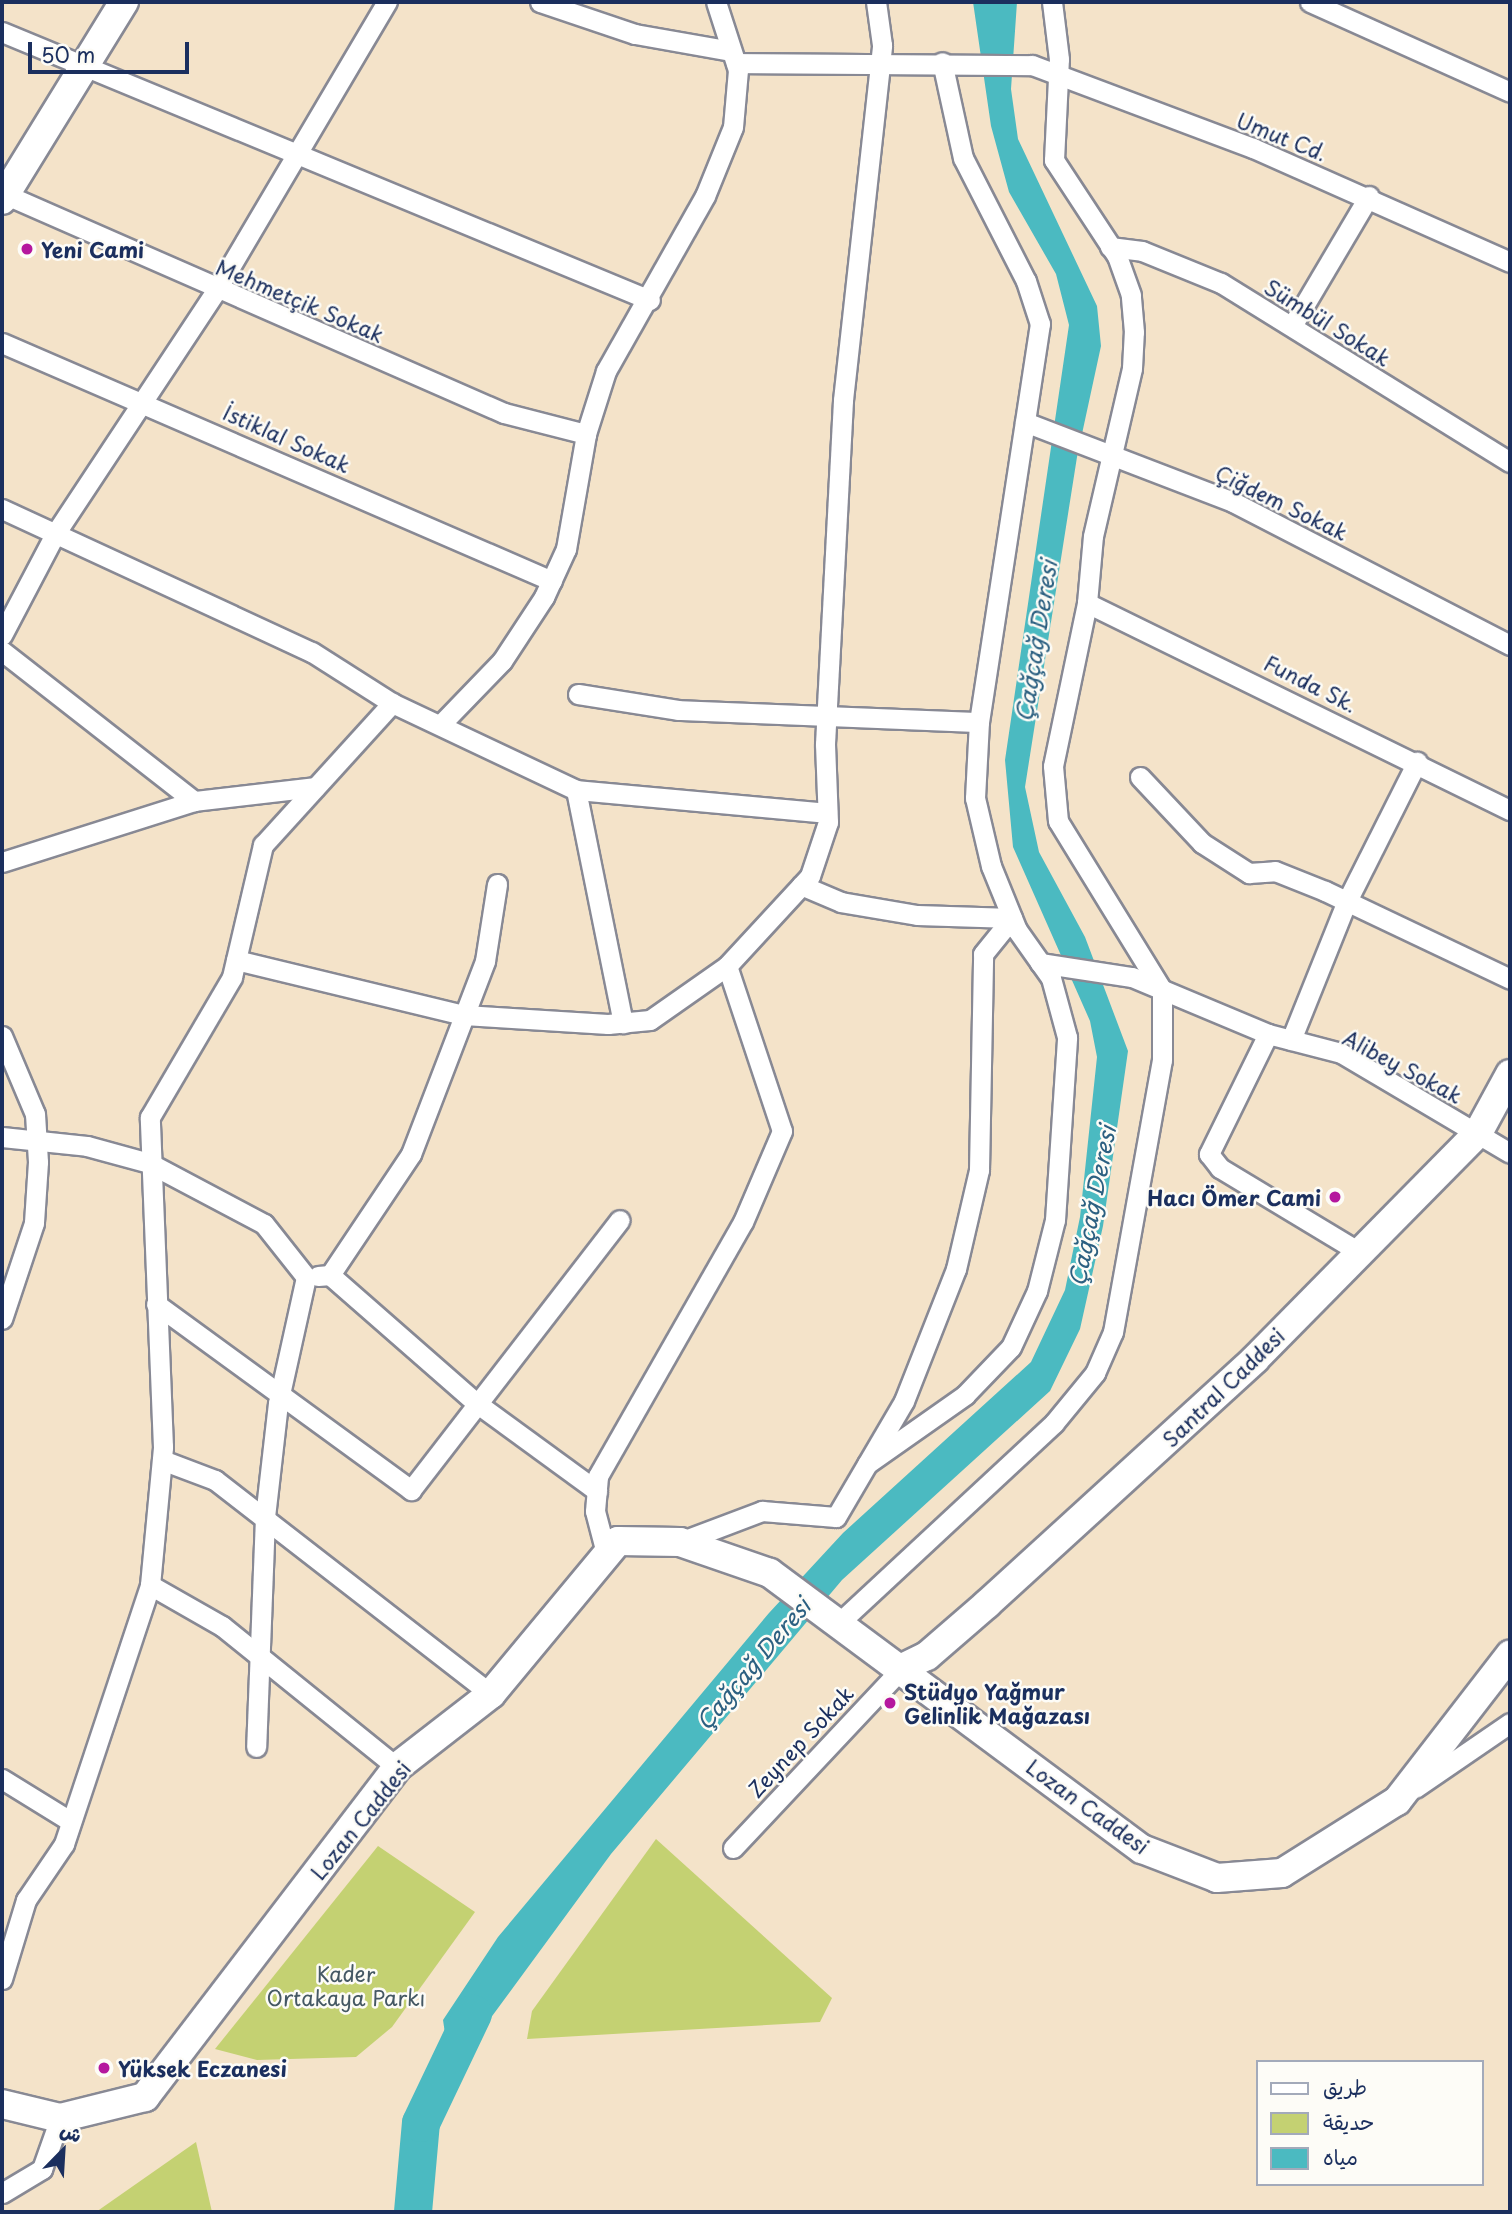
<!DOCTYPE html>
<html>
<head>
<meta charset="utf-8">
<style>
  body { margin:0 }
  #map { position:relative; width:1512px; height:2214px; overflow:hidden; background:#f4e3c9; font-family:"Playpen Sans","Playpen Sans Arabic",sans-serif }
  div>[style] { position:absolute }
  .green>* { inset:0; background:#c4d172 }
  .water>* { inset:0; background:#4bbac1 }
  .river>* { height:38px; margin:-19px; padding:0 19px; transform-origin:19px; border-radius:19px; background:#4bbac1 }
  .roads { filter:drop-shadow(2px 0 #888994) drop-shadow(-2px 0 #888994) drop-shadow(0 2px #888994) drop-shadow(0 -2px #888994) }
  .street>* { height:19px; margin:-9.5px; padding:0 9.5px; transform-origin:9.5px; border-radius:9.5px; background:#fff }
  .secondary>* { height:28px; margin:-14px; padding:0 14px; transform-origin:14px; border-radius:14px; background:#fff }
  .dots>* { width:19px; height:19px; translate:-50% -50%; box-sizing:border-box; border:4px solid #fdfcf7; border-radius:50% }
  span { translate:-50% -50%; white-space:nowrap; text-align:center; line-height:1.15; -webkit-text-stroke:5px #fdfcf7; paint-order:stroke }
  .street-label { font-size:21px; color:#1b2f5e }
  .poi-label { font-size:21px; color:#1b2f5e; font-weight:700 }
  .left { translate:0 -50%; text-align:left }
  .right { translate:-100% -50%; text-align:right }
  .park-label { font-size:21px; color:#455863 }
  .water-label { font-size:23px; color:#2c6081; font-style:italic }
  .frame { position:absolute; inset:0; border:4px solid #1b2f5e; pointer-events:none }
  .legend { position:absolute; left:1256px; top:2060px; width:228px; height:126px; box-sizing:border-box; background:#fdfcf7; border:2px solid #a3aaba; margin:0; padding:9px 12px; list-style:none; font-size:21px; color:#1b2f5e }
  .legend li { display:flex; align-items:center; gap:14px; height:35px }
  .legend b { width:35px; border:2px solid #a3aaba }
  .north { position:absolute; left:28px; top:2116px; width:70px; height:70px; -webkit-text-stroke:5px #fdfcf7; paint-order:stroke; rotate:24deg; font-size:19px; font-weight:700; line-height:28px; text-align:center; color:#1b2f5e }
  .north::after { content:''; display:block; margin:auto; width:24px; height:32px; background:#1b2f5e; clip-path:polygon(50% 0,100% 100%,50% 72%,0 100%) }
  .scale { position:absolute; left:28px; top:42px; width:161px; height:32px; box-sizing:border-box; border:4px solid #1b2f5e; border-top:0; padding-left:9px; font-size:21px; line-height:24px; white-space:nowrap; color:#1b2f5e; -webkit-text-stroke:5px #fdfcf7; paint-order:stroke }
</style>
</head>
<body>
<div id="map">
  <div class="green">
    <div style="clip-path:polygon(656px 1839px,832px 1998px,820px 2022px,527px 2039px,532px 2011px)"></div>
    <div style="clip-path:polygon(378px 1846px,475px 1912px,392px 2027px,356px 2057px,257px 2060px,215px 2049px)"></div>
    <div style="clip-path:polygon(196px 2142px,212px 2212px,96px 2212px)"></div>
  </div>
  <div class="water">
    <div style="clip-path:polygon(973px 2px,1017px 2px,1011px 89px,1018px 139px,1097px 306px,1101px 346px,1077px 457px,1025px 787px,1039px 852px,1085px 937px,1128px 1051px,1103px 1226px,1080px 1329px,1050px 1391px,842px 1580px,611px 1854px,487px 2023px,449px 2061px,443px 2020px,498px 1937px,769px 1613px,843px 1533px,1031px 1362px,1065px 1290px,1080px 1217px,1097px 1057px,1090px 1021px,1013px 847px,1005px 760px,1069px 325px,1056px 274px,1009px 192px,991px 126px)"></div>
  </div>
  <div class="river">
    <div style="left:413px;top:2212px;width:89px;rotate:-84.9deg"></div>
    <div style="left:421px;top:2123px;width:121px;rotate:-64.5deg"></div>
  </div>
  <div class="roads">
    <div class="street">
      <div style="left:540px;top:2px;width:100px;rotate:18.6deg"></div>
      <div style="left:635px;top:34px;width:97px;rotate:10deg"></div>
      <div style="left:1310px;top:2px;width:219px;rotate:24.2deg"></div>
      <div style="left:2px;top:32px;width:701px;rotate:22.47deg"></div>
      <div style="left:736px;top:63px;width:296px;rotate:0.4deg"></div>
      <div style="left:1032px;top:65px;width:236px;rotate:20.6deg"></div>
      <div style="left:1253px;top:148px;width:281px;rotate:23.9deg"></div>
      <div style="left:2px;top:193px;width:548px;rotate:23.67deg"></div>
      <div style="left:504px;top:413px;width:85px;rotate:14.4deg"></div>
      <div style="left:1110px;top:247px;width:32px;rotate:7deg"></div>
      <div style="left:1142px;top:251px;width:85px;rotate:22.1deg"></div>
      <div style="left:1221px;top:283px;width:340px;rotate:31.8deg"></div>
      <div style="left:1292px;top:326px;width:151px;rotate:-59.4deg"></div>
      <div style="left:2px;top:343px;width:599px;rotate:23.4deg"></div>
      <div style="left:1025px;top:422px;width:223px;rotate:21deg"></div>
      <div style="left:1233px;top:502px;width:312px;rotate:27.3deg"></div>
      <div style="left:2px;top:509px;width:341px;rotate:24.8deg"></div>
      <div style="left:312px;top:652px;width:95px;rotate:32.5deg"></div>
      <div style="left:392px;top:703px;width:204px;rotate:25.3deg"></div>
      <div style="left:576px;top:790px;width:252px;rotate:5.2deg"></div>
      <div style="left:1087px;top:603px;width:471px;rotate:26.1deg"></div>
      <div style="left:2px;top:635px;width:114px;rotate:-62.3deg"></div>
      <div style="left:55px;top:534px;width:294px;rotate:-56.5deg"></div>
      <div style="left:217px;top:289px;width:334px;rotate:-59.4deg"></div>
      <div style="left:2px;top:651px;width:244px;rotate:38deg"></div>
      <div style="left:578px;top:694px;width:101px;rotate:9.1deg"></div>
      <div style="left:678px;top:710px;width:301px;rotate:2.3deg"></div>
      <div style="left:443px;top:722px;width:85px;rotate:-46deg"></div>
      <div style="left:502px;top:661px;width:77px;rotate:-56.7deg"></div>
      <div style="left:544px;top:597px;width:53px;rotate:-65.4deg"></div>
      <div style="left:566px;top:549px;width:117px;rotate:-80.1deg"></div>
      <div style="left:586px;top:434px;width:66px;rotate:-72.4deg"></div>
      <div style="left:606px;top:371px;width:201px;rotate:-60.5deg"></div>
      <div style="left:705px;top:196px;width:74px;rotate:-67.9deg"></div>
      <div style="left:733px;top:127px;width:57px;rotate:-85deg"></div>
      <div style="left:738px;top:70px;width:71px;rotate:-107.9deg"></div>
      <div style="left:1140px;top:777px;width:91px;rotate:46.8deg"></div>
      <div style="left:1202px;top:843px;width:56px;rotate:32.6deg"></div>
      <div style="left:1249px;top:873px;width:26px;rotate:-4deg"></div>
      <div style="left:1275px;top:871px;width:54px;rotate:21.8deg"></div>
      <div style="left:1325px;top:891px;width:205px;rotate:25.4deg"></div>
      <div style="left:576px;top:790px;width:238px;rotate:78.6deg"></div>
      <div style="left:2px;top:862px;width:201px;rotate:-17.6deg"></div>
      <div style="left:194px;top:801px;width:122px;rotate:-6.6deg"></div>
      <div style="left:236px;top:960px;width:235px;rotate:13.6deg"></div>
      <div style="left:464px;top:1015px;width:144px;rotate:3.6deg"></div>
      <div style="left:608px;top:1024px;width:42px;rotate:-5.4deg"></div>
      <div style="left:650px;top:1020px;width:94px;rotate:-35deg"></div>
      <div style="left:1040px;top:963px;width:93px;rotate:8.7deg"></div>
      <div style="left:1132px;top:977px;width:147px;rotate:22.7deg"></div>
      <div style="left:1268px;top:1034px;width:75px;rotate:14.6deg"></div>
      <div style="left:1341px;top:1053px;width:196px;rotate:30.6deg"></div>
      <div style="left:1268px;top:1034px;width:134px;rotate:116.2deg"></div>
      <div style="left:1209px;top:1154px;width:18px;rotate:52deg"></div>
      <div style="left:1220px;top:1168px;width:162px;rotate:31.1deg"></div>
      <div style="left:2px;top:1036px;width:85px;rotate:67.1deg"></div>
      <div style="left:35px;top:1114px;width:48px;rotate:86.4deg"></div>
      <div style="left:38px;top:1162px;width:61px;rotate:93.8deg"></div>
      <div style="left:34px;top:1223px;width:101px;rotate:108.4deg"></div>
      <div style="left:1291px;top:1040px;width:150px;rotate:-68.1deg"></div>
      <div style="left:1347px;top:901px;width:156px;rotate:-63.3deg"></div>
      <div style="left:2px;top:1137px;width:85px;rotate:6deg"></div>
      <div style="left:87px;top:1146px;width:64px;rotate:15.3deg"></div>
      <div style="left:149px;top:1163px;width:130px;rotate:27.9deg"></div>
      <div style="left:264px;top:1224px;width:68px;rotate:51.6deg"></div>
      <div style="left:306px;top:1277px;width:129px;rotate:102.5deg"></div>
      <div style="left:278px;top:1403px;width:115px;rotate:96.5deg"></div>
      <div style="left:265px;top:1517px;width:230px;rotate:92.2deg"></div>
      <div style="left:330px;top:1275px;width:146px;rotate:-56.2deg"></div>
      <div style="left:411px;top:1154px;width:207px;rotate:-69deg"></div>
      <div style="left:485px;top:961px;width:78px;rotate:-81.1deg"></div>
      <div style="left:318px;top:1276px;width:12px;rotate:-5deg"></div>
      <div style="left:330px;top:1275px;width:193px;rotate:41.2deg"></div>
      <div style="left:475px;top:1402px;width:151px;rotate:36.1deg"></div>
      <div style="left:156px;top:1304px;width:316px;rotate:36.1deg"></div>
      <div style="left:411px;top:1490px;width:341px;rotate:-52.3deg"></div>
      <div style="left:162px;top:1460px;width:57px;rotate:20.7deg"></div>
      <div style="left:215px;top:1480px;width:349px;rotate:37.8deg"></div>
      <div style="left:867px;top:1464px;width:120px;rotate:-35.1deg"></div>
      <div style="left:965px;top:1395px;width:66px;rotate:-46.2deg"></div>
      <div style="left:1011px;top:1347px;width:62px;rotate:-65.1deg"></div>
      <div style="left:1037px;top:1291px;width:73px;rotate:-75.8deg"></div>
      <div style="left:1055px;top:1220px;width:183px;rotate:-86.2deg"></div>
      <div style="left:1067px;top:1037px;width:61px;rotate:-105.2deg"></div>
      <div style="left:1051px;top:978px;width:59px;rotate:-125.3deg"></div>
      <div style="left:1017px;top:930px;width:69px;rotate:-112.1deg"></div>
      <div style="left:991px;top:866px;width:70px;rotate:-103.2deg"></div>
      <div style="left:975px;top:798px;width:76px;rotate:-87deg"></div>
      <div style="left:979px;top:722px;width:403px;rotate:-81.3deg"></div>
      <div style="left:1040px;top:324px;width:45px;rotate:-108deg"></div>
      <div style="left:1026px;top:281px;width:138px;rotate:-117.1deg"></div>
      <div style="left:963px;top:158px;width:98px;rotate:-102.3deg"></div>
      <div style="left:680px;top:1542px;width:88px;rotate:-20.7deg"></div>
      <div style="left:762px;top:1511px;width:74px;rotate:4.6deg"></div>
      <div style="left:836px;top:1517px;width:134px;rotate:-59.6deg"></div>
      <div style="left:904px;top:1401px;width:142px;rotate:-68.5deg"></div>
      <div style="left:956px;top:1269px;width:102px;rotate:-76.9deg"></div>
      <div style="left:979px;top:1170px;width:216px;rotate:-88.9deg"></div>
      <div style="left:983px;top:954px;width:46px;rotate:-51.1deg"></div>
      <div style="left:1012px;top:918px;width:95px;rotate:-178.2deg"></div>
      <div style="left:917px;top:915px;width:77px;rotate:-170.3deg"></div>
      <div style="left:841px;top:902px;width:43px;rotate:-157deg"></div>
      <div style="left:606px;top:1553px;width:43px;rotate:-104.7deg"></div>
      <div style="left:595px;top:1511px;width:35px;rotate:-85deg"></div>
      <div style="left:598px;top:1476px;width:292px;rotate:-60.3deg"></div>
      <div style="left:743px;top:1222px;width:99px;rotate:-66.8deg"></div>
      <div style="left:782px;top:1131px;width:174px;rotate:-108.4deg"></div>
      <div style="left:727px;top:966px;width:122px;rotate:-47.3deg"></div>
      <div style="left:810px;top:876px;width:57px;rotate:-71.6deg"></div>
      <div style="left:828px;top:822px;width:78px;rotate:-92.2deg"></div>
      <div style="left:825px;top:744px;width:344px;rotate:-87deg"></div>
      <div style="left:843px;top:400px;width:357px;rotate:-83.7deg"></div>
      <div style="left:882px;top:45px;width:43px;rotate:-97.9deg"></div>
      <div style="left:150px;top:1585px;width:83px;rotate:29.7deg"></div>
      <div style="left:222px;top:1626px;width:225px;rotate:38.9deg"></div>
      <div style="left:841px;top:1621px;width:291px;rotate:-42.9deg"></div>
      <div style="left:1054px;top:1423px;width:65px;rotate:-50.6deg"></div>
      <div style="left:1095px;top:1373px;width:45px;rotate:-66.3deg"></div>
      <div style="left:1113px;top:1332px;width:276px;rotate:-79.8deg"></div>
      <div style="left:1162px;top:1060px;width:70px;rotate:-90deg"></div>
      <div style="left:1162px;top:990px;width:198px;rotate:-121.6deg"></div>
      <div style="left:1058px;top:821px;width:55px;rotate:-95.2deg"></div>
      <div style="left:1053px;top:766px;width:167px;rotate:-78.2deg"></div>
      <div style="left:1087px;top:603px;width:67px;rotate:-84.9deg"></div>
      <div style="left:1093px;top:536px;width:172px;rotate:-76.9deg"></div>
      <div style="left:1132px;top:368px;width:36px;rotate:-87deg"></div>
      <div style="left:1134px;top:332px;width:37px;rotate:-95deg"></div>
      <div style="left:1131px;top:295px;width:41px;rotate:-109.7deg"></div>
      <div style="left:1117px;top:256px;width:115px;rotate:-123.3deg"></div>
      <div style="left:1054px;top:160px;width:101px;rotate:-87.2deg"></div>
      <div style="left:1059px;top:59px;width:57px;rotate:-97deg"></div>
      <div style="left:2px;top:1779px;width:80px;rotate:31.7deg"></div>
      <div style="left:1415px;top:1788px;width:115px;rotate:-34.4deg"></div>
      <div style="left:733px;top:1848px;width:247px;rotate:-46.8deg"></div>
      <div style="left:2px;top:1979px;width:83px;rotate:-73.1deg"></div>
      <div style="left:26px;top:1900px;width:68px;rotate:-55.8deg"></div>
      <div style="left:64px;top:1844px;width:273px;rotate:-71.6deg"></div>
      <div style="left:150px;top:1585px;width:139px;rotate:-84.6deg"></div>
      <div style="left:163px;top:1447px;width:330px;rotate:-92.3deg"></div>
      <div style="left:150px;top:1117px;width:162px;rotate:-59.6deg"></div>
      <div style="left:232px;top:977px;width:136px;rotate:-76.8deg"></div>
      <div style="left:263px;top:845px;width:192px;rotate:-47.7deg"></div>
      <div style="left:2px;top:2193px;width:47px;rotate:-31deg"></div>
      <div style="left:42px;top:2169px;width:54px;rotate:-70.6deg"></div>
    </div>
    <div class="secondary">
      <div style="left:2px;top:200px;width:233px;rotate:-58.4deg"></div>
      <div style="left:902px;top:1668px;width:28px;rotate:-26deg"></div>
      <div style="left:927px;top:1656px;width:79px;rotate:-40.9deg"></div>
      <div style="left:987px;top:1604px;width:363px;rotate:-42.4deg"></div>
      <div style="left:1255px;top:1359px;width:317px;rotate:-45.4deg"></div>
      <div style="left:1478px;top:1133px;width:67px;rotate:-61.5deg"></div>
      <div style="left:2px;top:2104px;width:60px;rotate:13.6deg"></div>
      <div style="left:60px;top:2118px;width:88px;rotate:-13.9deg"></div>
      <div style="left:145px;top:2097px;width:415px;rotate:-52.6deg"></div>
      <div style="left:397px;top:1767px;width:119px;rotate:-37.8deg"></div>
      <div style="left:491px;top:1694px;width:199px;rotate:-50.3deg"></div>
      <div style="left:618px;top:1541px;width:62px;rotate:0.9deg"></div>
      <div style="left:680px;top:1542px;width:95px;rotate:19deg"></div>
      <div style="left:770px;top:1573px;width:463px;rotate:36.6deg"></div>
      <div style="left:1142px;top:1849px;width:80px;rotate:21.1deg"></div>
      <div style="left:1217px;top:1878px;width:65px;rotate:-4.4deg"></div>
      <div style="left:1282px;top:1873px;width:136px;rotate:-32.1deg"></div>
      <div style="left:1397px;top:1801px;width:185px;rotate:-52.3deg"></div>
    </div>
  </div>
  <div class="dots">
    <div style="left:27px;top:249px;background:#b5179e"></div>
    <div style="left:1335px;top:1197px;background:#b5179e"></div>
    <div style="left:890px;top:1703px;background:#b5179e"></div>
    <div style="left:104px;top:2068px;background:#b5179e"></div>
  </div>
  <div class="street-label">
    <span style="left:1282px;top:136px;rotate:22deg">Umut Cd.</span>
    <span style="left:300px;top:300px;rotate:23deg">Mehmetçik Sokak</span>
    <span style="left:1328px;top:322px;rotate:32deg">Sümbül Sokak</span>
    <span style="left:287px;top:438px;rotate:24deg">İstiklal Sokak</span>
    <span style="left:1282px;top:502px;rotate:26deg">Çiğdem Sokak</span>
    <span style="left:1311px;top:683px;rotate:27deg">Funda Sk.</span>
    <span style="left:1403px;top:1066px;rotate:28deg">Alibey Sokak</span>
    <span style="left:1223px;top:1387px;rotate:-44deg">Santral Caddesi</span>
    <span style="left:800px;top:1741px;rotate:-47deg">Zeynep Sokak</span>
    <span style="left:1088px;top:1806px;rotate:36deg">Lozan Caddesi</span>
    <span style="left:360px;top:1820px;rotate:-51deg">Lozan Caddesi</span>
  </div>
  <div class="poi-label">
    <span class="left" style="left:41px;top:249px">Yeni Cami</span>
    <span class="right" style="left:1321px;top:1197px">Hacı Ömer Cami</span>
    <span class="left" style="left:904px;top:1703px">Stüdyo Yağmur<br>Gelinlik Mağazası</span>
    <span class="left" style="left:118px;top:2068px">Yüksek Eczanesi</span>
  </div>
  <div class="park-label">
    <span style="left:346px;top:1985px">Kader<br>Ortakaya Parkı</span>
  </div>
  <div class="water-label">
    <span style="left:1036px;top:641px;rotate:-81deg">Çağçağ Deresi</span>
    <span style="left:1092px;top:1206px;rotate:-79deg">Çağçağ Deresi</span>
    <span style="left:753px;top:1664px;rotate:-50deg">Çağçağ Deresi</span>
  </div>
  <div class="frame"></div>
  <ul class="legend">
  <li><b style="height:9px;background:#fff"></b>طريق</li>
  <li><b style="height:19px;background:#c4d172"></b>حديقة</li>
  <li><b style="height:19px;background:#4bbac1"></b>مياه</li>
  </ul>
  <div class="north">ش</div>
  <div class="scale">50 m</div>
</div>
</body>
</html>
